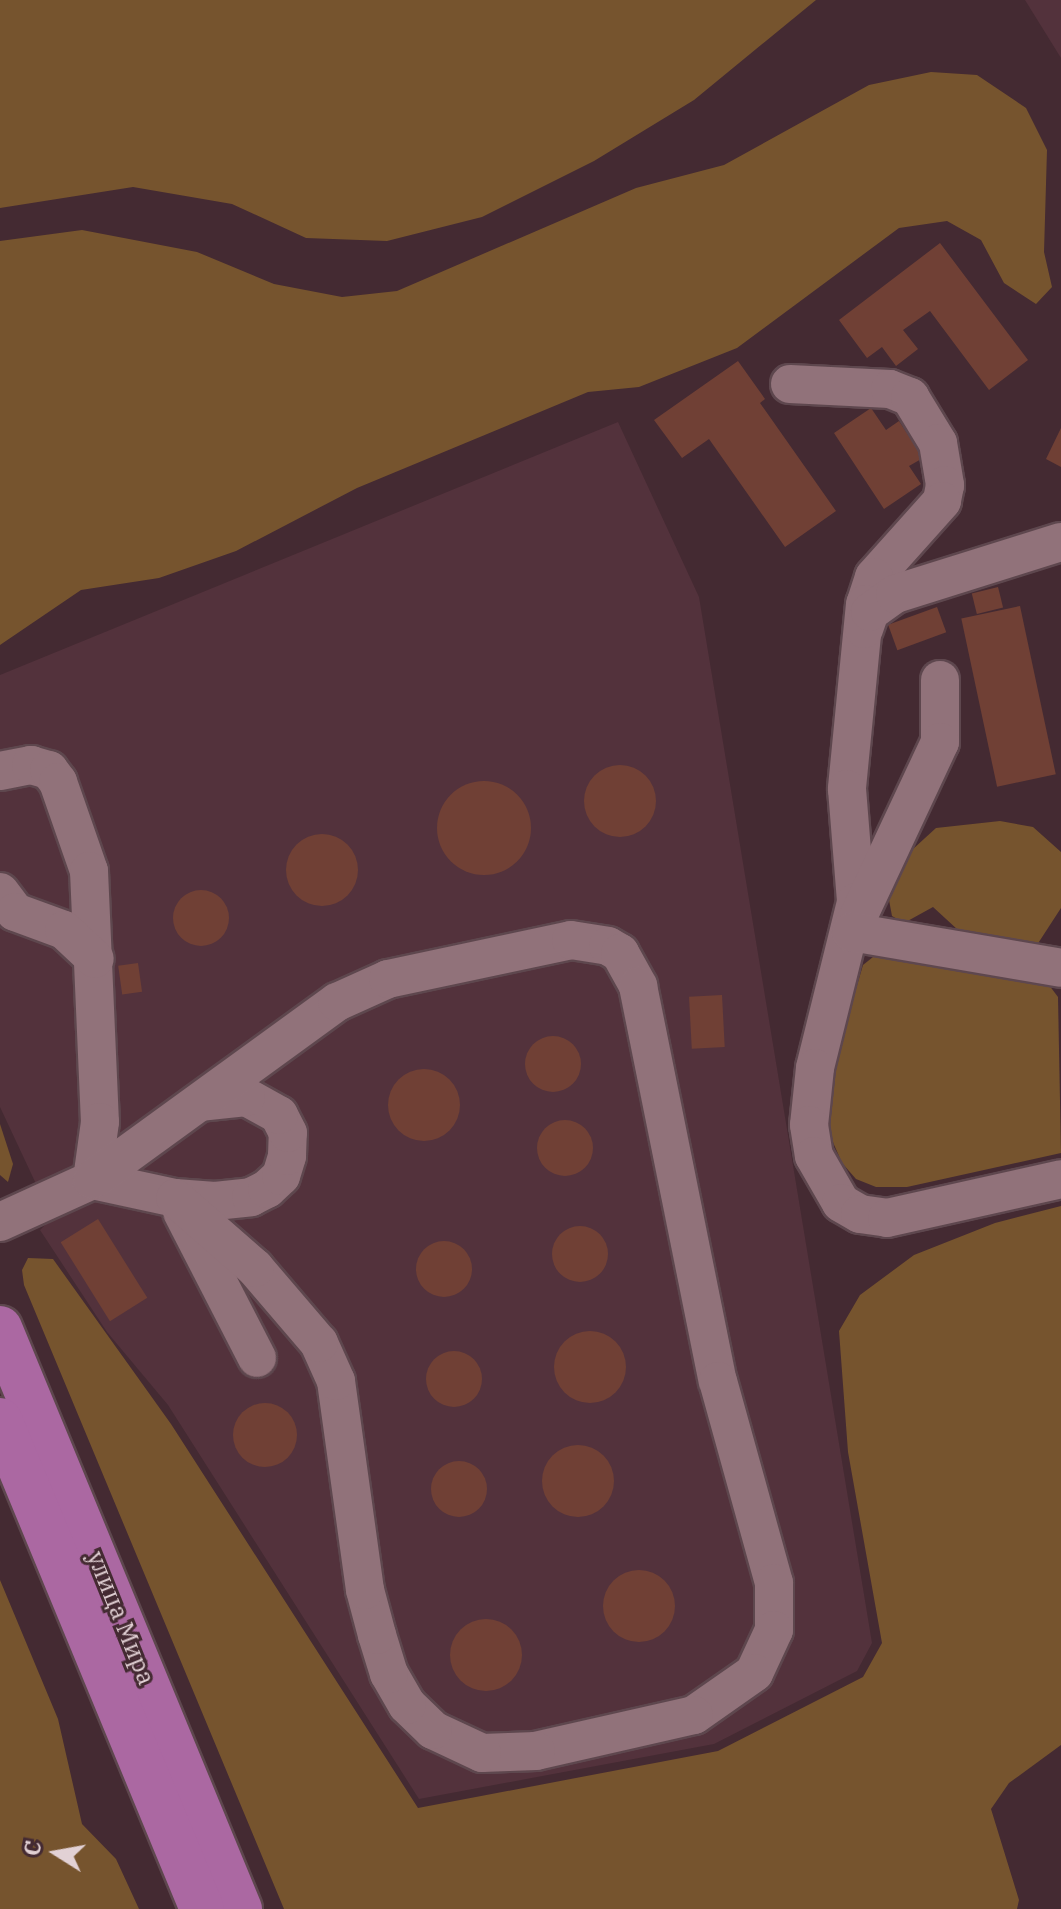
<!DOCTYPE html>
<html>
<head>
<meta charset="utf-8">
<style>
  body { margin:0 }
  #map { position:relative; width:1061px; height:1909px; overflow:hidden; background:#442a32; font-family:"IBM Plex Serif",serif }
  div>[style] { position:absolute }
  .built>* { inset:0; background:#53323c }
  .forest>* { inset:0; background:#76542e }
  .building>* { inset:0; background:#704035; transform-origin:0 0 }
  .round { border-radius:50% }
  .roads { filter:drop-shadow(2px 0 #5e474e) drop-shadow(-2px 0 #5e474e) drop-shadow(0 2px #5e474e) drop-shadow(0 -2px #5e474e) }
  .minor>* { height:38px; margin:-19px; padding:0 19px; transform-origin:19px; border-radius:19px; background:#91727a }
  .major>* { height:44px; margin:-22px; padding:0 22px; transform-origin:22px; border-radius:22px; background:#ab68a2 }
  span { translate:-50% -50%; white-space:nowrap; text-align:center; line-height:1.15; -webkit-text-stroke:6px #442a32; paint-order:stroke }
  .street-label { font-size:24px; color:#e2d1d5 }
  .north { position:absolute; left:16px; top:1813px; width:80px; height:80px; -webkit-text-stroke:6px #442a32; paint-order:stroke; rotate:281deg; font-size:22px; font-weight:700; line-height:32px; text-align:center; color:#e2d1d5 }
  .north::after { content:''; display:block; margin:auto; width:28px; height:36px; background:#e2d1d5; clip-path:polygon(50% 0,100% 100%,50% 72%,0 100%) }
</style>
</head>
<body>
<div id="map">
  <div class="built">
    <div style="clip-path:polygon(1025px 0,1061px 0,1061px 58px)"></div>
    <div style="clip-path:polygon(618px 422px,699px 597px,872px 1643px,857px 1671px,714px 1744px,419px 1799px,168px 1405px,107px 1332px,40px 1230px,52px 1218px,0 1107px,0 675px)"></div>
  </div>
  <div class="forest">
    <div style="clip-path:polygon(0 0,816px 0,694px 100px,594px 161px,482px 217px,387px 241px,306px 238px,232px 204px,133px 187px,0 208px)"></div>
    <div style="clip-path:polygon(931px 72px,977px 75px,1026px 108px,1047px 150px,1044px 252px,1052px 287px,1036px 304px,1004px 283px,981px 240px,947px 221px,899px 228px,737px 348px,639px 387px,588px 392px,357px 488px,236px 551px,159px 578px,81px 590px,0 645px,0 241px,82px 230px,197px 252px,274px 284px,342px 297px,397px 291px,636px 188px,724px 165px,869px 85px)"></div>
    <div style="clip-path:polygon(1000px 821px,1033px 827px,1061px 852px,1061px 908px,1035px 948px,978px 939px,958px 930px,933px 907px,904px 923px,892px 916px,889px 900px,900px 875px,913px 849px,936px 828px)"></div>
    <div style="clip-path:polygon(878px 953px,1043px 977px,1058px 997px,1061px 1153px,907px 1187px,876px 1187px,856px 1179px,842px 1163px,829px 1133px,827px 1088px,863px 965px)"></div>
    <div style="clip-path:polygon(0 1124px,13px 1164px,8px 1182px,0 1175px)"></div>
    <div style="clip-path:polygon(1061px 1206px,1061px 1745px,1009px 1783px,991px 1809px,1019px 1900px,1017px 1909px,284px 1909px,24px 1285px,22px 1270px,28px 1258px,53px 1259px,171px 1424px,418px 1808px,718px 1751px,863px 1677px,882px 1643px,848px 1452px,839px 1331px,860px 1295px,914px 1255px,995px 1223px)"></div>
    <div style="clip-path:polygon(0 1580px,58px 1719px,82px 1824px,116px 1859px,139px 1909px,0 1909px)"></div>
  </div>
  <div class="building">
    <div style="clip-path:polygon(940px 243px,1028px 360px,989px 390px,930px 311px,903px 330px,918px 349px,896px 366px,882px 347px,867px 358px,839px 320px)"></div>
    <div style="clip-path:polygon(738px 361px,765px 399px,760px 403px,836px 511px,785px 547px,709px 439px,682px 458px,654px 420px)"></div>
    <div style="clip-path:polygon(871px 408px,886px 430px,899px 421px,923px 458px,909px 466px,921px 484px,884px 509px,834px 433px)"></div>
    <div style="clip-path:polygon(1061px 428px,1061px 467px,1046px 459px)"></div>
    <div style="left:998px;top:587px;width:21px;height:27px;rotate:76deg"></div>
    <div style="left:1020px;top:606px;width:172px;height:60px;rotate:78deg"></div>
    <div style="left:937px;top:607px;width:27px;height:52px;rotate:70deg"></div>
    <div class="round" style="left:584px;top:765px;width:72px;height:72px"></div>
    <div class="round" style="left:437px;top:781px;width:94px;height:94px"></div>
    <div class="round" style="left:286px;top:834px;width:72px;height:72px"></div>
    <div class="round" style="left:173px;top:890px;width:56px;height:56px"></div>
    <div style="left:138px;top:963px;width:29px;height:20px;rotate:82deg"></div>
    <div style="left:722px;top:995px;width:52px;height:33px;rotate:87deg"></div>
    <div class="round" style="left:525px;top:1036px;width:56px;height:56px"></div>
    <div class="round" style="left:388px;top:1069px;width:72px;height:72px"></div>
    <div class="round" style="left:537px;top:1120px;width:56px;height:56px"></div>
    <div style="left:98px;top:1219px;width:93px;height:44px;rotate:58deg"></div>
    <div class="round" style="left:552px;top:1226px;width:56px;height:56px"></div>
    <div class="round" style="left:416px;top:1241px;width:56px;height:56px"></div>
    <div class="round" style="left:554px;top:1331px;width:72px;height:72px"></div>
    <div class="round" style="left:426px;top:1351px;width:56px;height:56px"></div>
    <div class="round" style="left:233px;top:1403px;width:64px;height:64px"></div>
    <div class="round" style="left:542px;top:1445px;width:72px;height:72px"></div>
    <div class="round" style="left:431px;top:1461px;width:56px;height:56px"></div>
    <div class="round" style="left:603px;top:1570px;width:72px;height:72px"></div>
    <div class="round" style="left:450px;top:1619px;width:72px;height:72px"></div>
  </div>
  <div class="roads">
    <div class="minor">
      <div style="left:790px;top:384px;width:100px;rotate:2.9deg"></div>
      <div style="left:890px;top:389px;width:22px;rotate:22deg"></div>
      <div style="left:910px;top:397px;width:54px;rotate:58.7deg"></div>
      <div style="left:938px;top:443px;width:43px;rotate:80.5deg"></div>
      <div style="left:945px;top:485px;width:16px;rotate:101deg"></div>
      <div style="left:942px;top:501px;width:102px;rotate:131.8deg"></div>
      <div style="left:874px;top:577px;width:28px;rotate:108deg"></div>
      <div style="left:865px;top:604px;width:186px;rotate:95.6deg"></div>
      <div style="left:847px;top:789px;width:113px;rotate:85.4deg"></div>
      <div style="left:856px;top:902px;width:171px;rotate:103.9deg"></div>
      <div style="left:815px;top:1068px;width:57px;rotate:96deg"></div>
      <div style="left:809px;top:1125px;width:31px;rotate:81deg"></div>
      <div style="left:814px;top:1156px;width:54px;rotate:60.1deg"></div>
      <div style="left:841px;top:1203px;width:22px;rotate:30deg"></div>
      <div style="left:860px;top:1214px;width:27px;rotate:8deg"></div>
      <div style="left:887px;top:1218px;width:178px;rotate:-12.6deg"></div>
      <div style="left:864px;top:629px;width:18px;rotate:-71deg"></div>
      <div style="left:870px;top:612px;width:31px;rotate:-36deg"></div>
      <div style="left:895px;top:594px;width:174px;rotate:-17.4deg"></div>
      <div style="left:940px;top:680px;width:62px;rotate:90deg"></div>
      <div style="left:940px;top:742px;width:210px;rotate:115.1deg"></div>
      <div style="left:851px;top:932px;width:213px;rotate:9.7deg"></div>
      <div style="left:0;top:771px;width:32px;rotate:-11deg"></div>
      <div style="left:31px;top:765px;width:19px;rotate:16deg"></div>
      <div style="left:49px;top:770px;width:15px;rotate:53deg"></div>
      <div style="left:58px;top:782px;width:94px;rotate:70.8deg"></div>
      <div style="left:89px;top:871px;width:251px;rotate:87.5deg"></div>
      <div style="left:100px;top:1122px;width:59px;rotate:97.9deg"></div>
      <div style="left:0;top:892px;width:25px;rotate:53deg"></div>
      <div style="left:15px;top:912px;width:52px;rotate:20.2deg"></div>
      <div style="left:64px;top:930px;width:42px;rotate:43.1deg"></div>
      <div style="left:92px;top:1180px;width:85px;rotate:12.2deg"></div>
      <div style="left:175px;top:1198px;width:40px;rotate:4.3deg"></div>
      <div style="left:215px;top:1201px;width:36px;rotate:-6deg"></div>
      <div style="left:251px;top:1197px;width:18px;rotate:-27deg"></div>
      <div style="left:267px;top:1189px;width:19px;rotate:-43deg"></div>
      <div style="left:281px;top:1176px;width:21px;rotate:-73deg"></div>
      <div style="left:287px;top:1156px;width:23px;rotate:-88deg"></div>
      <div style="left:288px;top:1133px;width:20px;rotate:-117deg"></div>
      <div style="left:279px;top:1115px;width:38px;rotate:-151deg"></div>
      <div style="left:246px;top:1097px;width:45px;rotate:173.7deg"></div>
      <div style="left:182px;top:1212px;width:164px;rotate:62.8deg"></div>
      <div style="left:0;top:1222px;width:101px;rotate:-24.5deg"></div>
      <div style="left:92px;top:1180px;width:303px;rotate:-36deg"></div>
      <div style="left:337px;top:1002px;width:56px;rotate:-24.3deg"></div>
      <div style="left:388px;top:979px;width:187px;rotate:-12deg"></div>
      <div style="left:571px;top:940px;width:37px;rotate:9deg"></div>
      <div style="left:608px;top:946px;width:14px;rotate:30deg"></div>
      <div style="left:620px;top:953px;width:38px;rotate:61deg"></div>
      <div style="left:638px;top:986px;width:403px;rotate:78.6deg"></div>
      <div style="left:718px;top:1381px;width:210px;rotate:74.5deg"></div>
      <div style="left:774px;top:1583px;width:47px;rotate:90deg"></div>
      <div style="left:774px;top:1630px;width:47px;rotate:114.9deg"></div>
      <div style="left:754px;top:1673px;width:73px;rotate:145deg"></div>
      <div style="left:694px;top:1715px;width:162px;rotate:167.2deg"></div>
      <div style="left:536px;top:1751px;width:54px;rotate:177.9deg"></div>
      <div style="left:482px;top:1753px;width:54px;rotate:-154.9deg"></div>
      <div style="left:433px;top:1730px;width:36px;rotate:-136deg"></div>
      <div style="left:407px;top:1705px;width:36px;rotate:-120deg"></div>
      <div style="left:389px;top:1674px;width:41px;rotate:-107.1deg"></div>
      <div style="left:377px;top:1635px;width:47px;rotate:-104.9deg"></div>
      <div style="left:365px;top:1590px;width:211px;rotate:-97.9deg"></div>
      <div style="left:336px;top:1381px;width:42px;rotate:-114.1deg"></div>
      <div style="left:319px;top:1343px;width:99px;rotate:-130.5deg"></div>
      <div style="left:255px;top:1268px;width:106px;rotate:-138.8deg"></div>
    </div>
    <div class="major">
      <div style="left:0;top:1328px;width:629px;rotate:67.56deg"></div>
      <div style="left:0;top:1420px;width:529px;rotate:67.56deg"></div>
    </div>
  </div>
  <div class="street-label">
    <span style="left:121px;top:1618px;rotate:68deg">улица Мира</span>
  </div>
  <div class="north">С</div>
</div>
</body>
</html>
